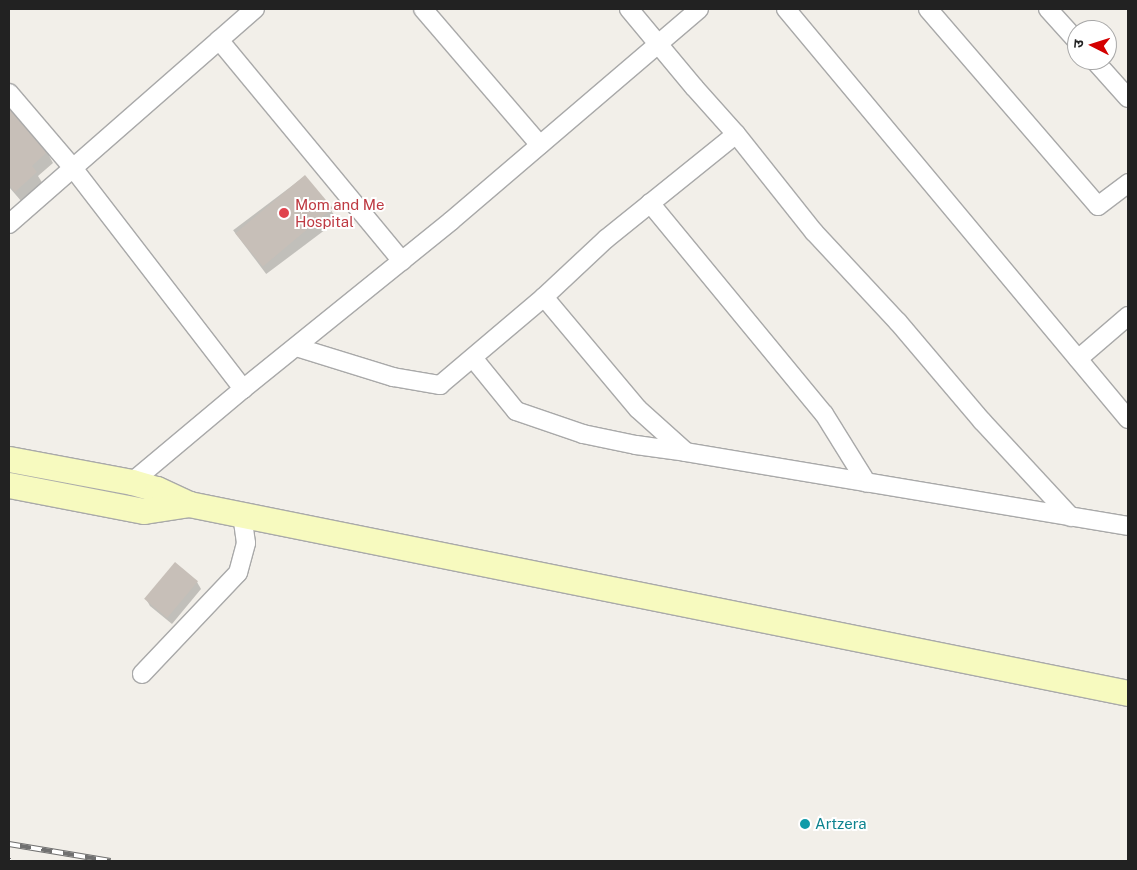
<!DOCTYPE html>
<html>
<head>
<meta charset="utf-8">
<style>
  body { margin:0 }
  #map { position:relative; width:1137px; height:870px; overflow:hidden; background:#f2efe9; font-family:"Public Sans","Noto Sans Devanagari",sans-serif }
  div>[style] { position:absolute }
  .shadow>* { inset:0; background:#0003; transform-origin:0 0 }
  .building>* { inset:0; background:#c7bfb8; transform-origin:0 0 }
  .roads { filter:drop-shadow(1px 0 #a9a9a9) drop-shadow(-1px 0 #a9a9a9) drop-shadow(0 1px #a9a9a9) drop-shadow(0 -1px #a9a9a9) }
  .street>* { height:18px; margin:-9px; padding:0 9px; transform-origin:9px; border-radius:9px; background:#fff }
  .secondary>* { height:25px; margin:-12.5px; padding:0 12.5px; transform-origin:12.5px; border-radius:12.5px; background:#f7fabf }
  .rail>* { height:5.5px; margin-top:-2.75px; transform-origin:0; background:repeating-linear-gradient(90deg,#fff 0 11px,#707070 0 22px); box-sizing:border-box; border-block:1px solid #707070 }
  .dots>* { width:14px; height:14px; translate:-50% -50%; box-sizing:border-box; border:2px solid #fff; border-radius:50% }
  span { translate:-50% -50%; white-space:nowrap; text-align:center; line-height:1.15; -webkit-text-stroke:4px #fff; paint-order:stroke }
  .health-label { font-size:15px; color:#be3a42 }
  .left { translate:0 -50%; text-align:left }
  .culture-label { font-size:15px; color:#0d838f }
  .frame { position:absolute; inset:0; border:10px solid #222; pointer-events:none }
  .north { position:absolute; left:1067px; top:20px; width:50px; height:50px; box-sizing:border-box; background:#fff; border:1px solid #a7a7a7; border-radius:50%; rotate:275deg; font-size:14px; font-weight:700; line-height:20px; text-align:center; color:#222 }
  .north::after { content:''; display:block; margin:auto; width:18px; height:22px; background:#d40000; clip-path:polygon(50% 0,100% 100%,50% 72%,0 100%) }
</style>
</head>
<body>
<div id="map">
  <div class="shadow">
    <div style="clip-path:polygon(9px 109px,47px 152px,53px 163px,38px 176px,43px 184px,22px 202px,9px 187px)"></div>
    <div style="left:305px;top:176px;width:55px;height:90px;rotate:53deg"></div>
    <div style="clip-path:polygon(175px 564px,197px 582px,201px 589px,172px 624px,150px 606px,146px 599px)"></div>
  </div>
  <div class="building">
    <div style="clip-path:polygon(9px 107px,48px 151px,32px 166px,37px 172px,15px 192px,9px 185px)"></div>
    <div style="left:305px;top:175px;width:43px;height:91px;rotate:50deg"></div>
    <div style="left:175px;top:562px;width:30px;height:48px;rotate:40deg"></div>
  </div>
  <div class="roads">
    <div class="street">
      <div style="left:423px;top:9px;width:179px;rotate:49.3deg"></div>
      <div style="left:629px;top:9px;width:102px;rotate:50.2deg"></div>
      <div style="left:694px;top:87px;width:63px;rotate:48.2deg"></div>
      <div style="left:736px;top:134px;width:125px;rotate:51.5deg"></div>
      <div style="left:814px;top:232px;width:123px;rotate:47deg"></div>
      <div style="left:898px;top:322px;width:130px;rotate:49.7deg"></div>
      <div style="left:982px;top:421px;width:131px;rotate:47.2deg"></div>
      <div style="left:786px;top:9px;width:534px;rotate:50.17deg"></div>
      <div style="left:928px;top:9px;width:260px;rotate:49.2deg"></div>
      <div style="left:1098px;top:206px;width:38px;rotate:-37deg"></div>
      <div style="left:1048px;top:9px;width:43px;rotate:47.8deg"></div>
      <div style="left:219px;top:40px;width:287px;rotate:50.4deg"></div>
      <div style="left:1094px;top:60px;width:51px;rotate:48.2deg"></div>
      <div style="left:9px;top:93px;width:99px;rotate:49.5deg"></div>
      <div style="left:73px;top:168px;width:279px;rotate:52.4deg"></div>
      <div style="left:650px;top:203px;width:273px;rotate:50.5deg"></div>
      <div style="left:824px;top:414px;width:81px;rotate:58.1deg"></div>
      <div style="left:9px;top:224px;width:327px;rotate:-41.2deg"></div>
      <div style="left:544px;top:297px;width:146px;rotate:50deg"></div>
      <div style="left:638px;top:409px;width:64px;rotate:41.9deg"></div>
      <div style="left:686px;top:452px;width:448px;rotate:9.5deg"></div>
      <div style="left:296px;top:347px;width:102px;rotate:17.2deg"></div>
      <div style="left:393px;top:377px;width:48px;rotate:9.7deg"></div>
      <div style="left:440px;top:385px;width:136px;rotate:-40.2deg"></div>
      <div style="left:544px;top:297px;width:85px;rotate:-43.1deg"></div>
      <div style="left:606px;top:239px;width:167px;rotate:-38.9deg"></div>
      <div style="left:473px;top:358px;width:68px;rotate:50.9deg"></div>
      <div style="left:516px;top:411px;width:71px;rotate:18.9deg"></div>
      <div style="left:583px;top:434px;width:54px;rotate:11.7deg"></div>
      <div style="left:636px;top:445px;width:50px;rotate:8deg"></div>
      <div style="left:1078px;top:359px;width:66px;rotate:-40.7deg"></div>
      <div style="left:132px;top:482px;width:145px;rotate:-40deg"></div>
      <div style="left:243px;top:389px;width:267px;rotate:-38.9deg"></div>
      <div style="left:451px;top:221px;width:326px;rotate:-40.5deg"></div>
      <div style="left:142px;top:674px;width:139px;rotate:-46.5deg"></div>
      <div style="left:238px;top:573px;width:31px;rotate:-75deg"></div>
      <div style="left:246px;top:543px;width:28px;rotate:-98deg"></div>
    </div>
    <div class="secondary">
      <div style="left:9px;top:459px;width:125px;rotate:10.6deg"></div>
      <div style="left:132px;top:482px;width:26px;rotate:16deg"></div>
      <div style="left:157px;top:489px;width:35px;rotate:25deg"></div>
      <div style="left:189px;top:504px;width:958px;rotate:11.38deg"></div>
      <div style="left:9px;top:485px;width:137px;rotate:10.9deg"></div>
      <div style="left:144px;top:511px;width:46px;rotate:-8.8deg"></div>
    </div>
  </div>
  <div class="rail">
    <div style="left:9px;top:844px;width:103px;rotate:9.5deg"></div>
    <div style="left:9px;top:861px;width:2px"></div>
  </div>
  <div class="dots">
    <div style="left:284px;top:213px;background:#e0444e"></div>
    <div style="left:805px;top:824px;background:#0f9aa8"></div>
  </div>
  <div class="health-label">
    <span class="left" style="left:295px;top:213px">Mom and Me<br>Hospital</span>
  </div>
  <div class="culture-label">
    <span class="left" style="left:815px;top:824px">Artzera</span>
  </div>
  <div class="frame"></div>
  <div class="north">उ</div>
</div>
</body>
</html>
